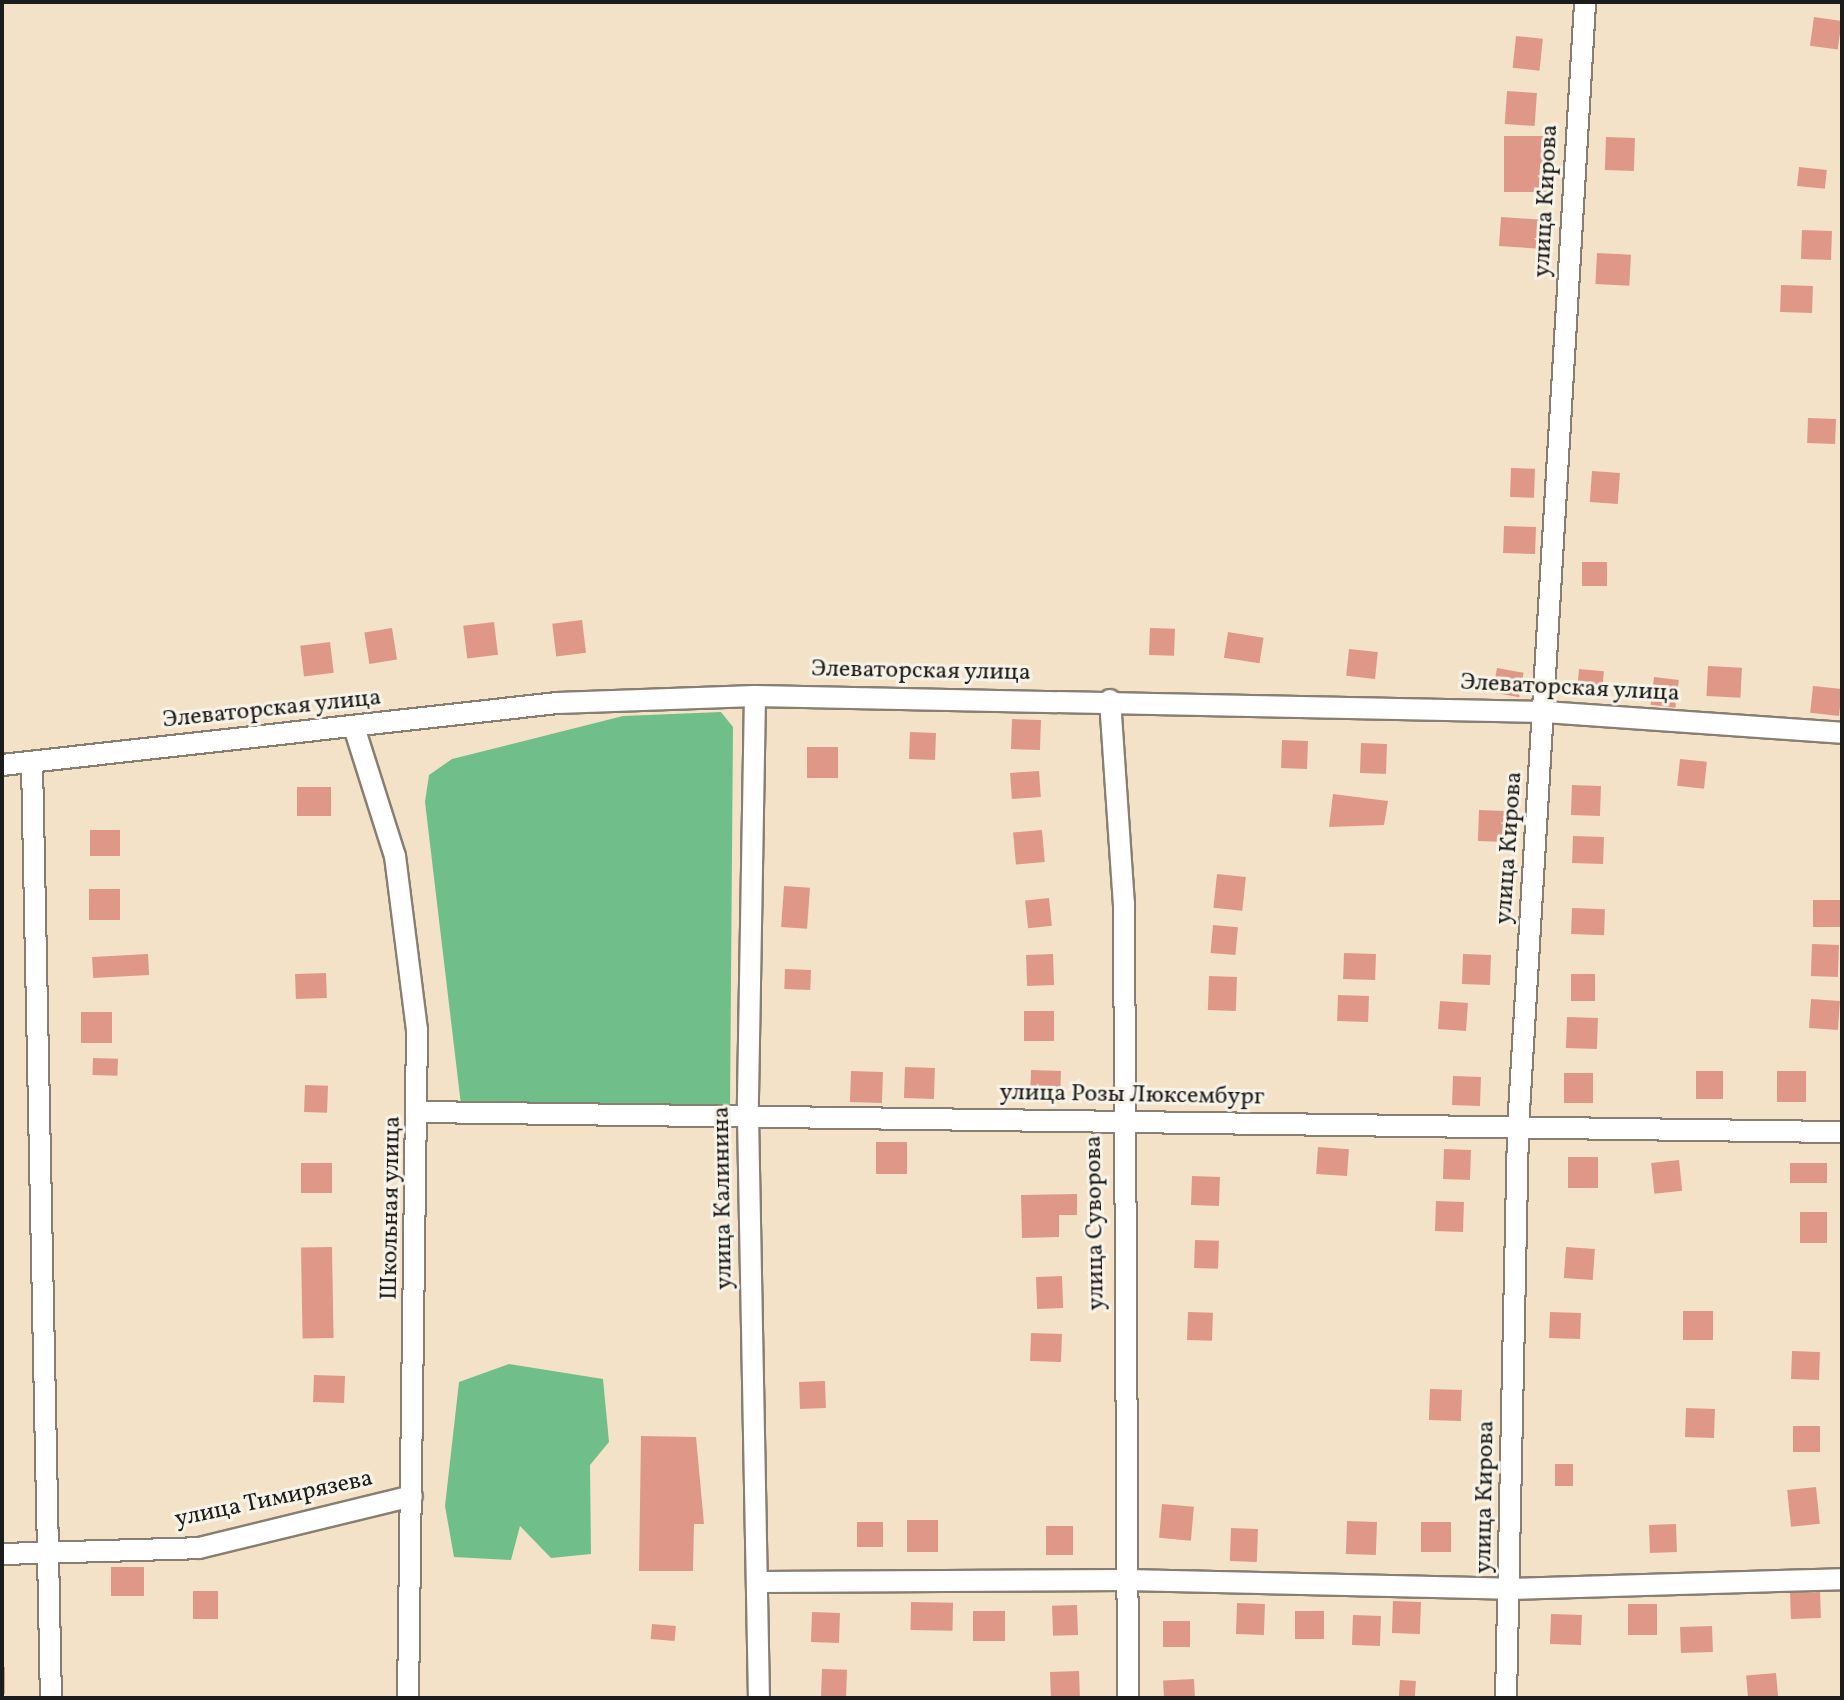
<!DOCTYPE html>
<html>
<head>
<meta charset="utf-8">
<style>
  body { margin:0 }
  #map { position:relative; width:1844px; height:1700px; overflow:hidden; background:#f4e2c8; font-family:Vollkorn,serif }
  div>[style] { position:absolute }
  .forest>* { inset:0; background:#70bf8a }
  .building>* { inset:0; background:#df9888; transform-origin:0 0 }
  .roads { filter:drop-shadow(2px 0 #887f72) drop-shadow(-2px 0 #887f72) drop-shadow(0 2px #887f72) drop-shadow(0 -2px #887f72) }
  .minor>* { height:20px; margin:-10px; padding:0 10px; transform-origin:10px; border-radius:10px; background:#fff }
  span { translate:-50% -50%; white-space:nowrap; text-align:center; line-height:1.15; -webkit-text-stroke:6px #f7f3e8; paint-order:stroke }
  .street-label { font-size:24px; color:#1c1c1c }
  .frame { position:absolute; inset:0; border:4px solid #1c1c1c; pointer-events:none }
</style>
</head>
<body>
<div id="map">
  <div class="forest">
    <div style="clip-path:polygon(721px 712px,733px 727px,730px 1110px,461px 1105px,425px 802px,429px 775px,452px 759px,623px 716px)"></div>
    <div style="clip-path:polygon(509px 1364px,603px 1379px,609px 1442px,590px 1465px,591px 1554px,551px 1558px,520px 1526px,511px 1560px,454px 1557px,445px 1506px,459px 1382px)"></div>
  </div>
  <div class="building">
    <div style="left:1814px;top:17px;width:28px;height:29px;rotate:8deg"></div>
    <div style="left:1516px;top:36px;width:27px;height:32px;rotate:6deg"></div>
    <div style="left:1507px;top:91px;width:30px;height:33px;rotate:4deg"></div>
    <div style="left:1504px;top:136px;width:43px;height:56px"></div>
    <div style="left:1606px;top:137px;width:29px;height:33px;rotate:2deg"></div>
    <div style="left:1799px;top:167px;width:28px;height:19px;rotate:6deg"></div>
    <div style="left:1501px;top:217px;width:41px;height:29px;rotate:4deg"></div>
    <div style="left:1802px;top:230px;width:30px;height:29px;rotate:2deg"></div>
    <div style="left:1597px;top:253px;width:34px;height:31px;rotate:3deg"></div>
    <div style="left:1781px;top:285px;width:32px;height:27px;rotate:2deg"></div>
    <div style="left:1808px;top:418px;width:28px;height:25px;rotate:2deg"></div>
    <div style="left:1511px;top:468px;width:24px;height:29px;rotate:2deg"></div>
    <div style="left:1592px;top:471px;width:28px;height:31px;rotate:4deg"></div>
    <div style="left:1504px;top:526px;width:32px;height:27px;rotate:2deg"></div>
    <div style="left:1582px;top:562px;width:25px;height:24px"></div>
    <div style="left:582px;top:620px;width:33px;height:30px;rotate:83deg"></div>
    <div style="left:494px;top:622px;width:33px;height:31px;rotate:83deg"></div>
    <div style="left:392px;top:628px;width:32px;height:28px;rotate:81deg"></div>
    <div style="left:1150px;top:628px;width:25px;height:27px;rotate:2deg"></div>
    <div style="left:1228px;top:632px;width:36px;height:26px;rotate:9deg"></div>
    <div style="left:330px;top:642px;width:31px;height:30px;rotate:83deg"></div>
    <div style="left:1349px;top:649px;width:29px;height:27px;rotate:6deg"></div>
    <div style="left:1708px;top:666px;width:34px;height:30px;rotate:3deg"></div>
    <div style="left:1497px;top:668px;width:27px;height:25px;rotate:10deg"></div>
    <div style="left:1579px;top:669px;width:25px;height:26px;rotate:5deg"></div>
    <div style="left:1654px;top:677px;width:25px;height:28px;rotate:7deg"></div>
    <div style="left:1813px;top:686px;width:29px;height:27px;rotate:6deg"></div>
    <div style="left:1012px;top:719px;width:29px;height:30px;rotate:2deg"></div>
    <div style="left:910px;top:732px;width:26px;height:27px;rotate:2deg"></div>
    <div style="left:1282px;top:740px;width:26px;height:28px;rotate:2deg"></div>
    <div style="left:1361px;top:743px;width:26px;height:30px;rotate:2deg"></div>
    <div style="left:807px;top:747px;width:31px;height:31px"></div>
    <div style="left:1680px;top:759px;width:27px;height:27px;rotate:6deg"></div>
    <div style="left:1039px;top:771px;width:26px;height:29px;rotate:86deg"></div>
    <div style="left:1572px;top:785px;width:29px;height:30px;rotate:2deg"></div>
    <div style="left:297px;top:787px;width:34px;height:29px"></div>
    <div style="clip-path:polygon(1333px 794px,1388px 801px,1384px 825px,1329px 827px)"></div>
    <div style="left:1479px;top:810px;width:27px;height:31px;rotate:2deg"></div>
    <div style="left:90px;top:830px;width:30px;height:26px"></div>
    <div style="left:1042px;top:830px;width:32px;height:29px;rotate:85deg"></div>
    <div style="left:1573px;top:836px;width:31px;height:27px;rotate:2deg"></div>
    <div style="left:1217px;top:874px;width:29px;height:34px;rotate:6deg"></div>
    <div style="left:784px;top:886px;width:26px;height:41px;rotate:4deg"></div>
    <div style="left:89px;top:889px;width:31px;height:31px"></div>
    <div style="left:1049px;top:898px;width:28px;height:24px;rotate:84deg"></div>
    <div style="left:1813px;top:900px;width:27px;height:27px"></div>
    <div style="left:1572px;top:908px;width:33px;height:26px;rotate:2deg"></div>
    <div style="left:1213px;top:925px;width:25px;height:28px;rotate:5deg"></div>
    <div style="left:1812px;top:944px;width:27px;height:32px;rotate:2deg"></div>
    <div style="left:1344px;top:953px;width:32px;height:26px;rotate:2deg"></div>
    <div style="left:148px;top:954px;width:21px;height:56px;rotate:87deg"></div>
    <div style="left:1053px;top:954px;width:31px;height:27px;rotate:88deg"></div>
    <div style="left:1463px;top:954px;width:28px;height:30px;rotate:2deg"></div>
    <div style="left:785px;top:969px;width:26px;height:20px;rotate:2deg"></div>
    <div style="left:326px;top:973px;width:25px;height:31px;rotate:88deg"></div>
    <div style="left:1571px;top:974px;width:24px;height:27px"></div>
    <div style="left:1209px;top:976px;width:28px;height:34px;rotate:2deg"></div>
    <div style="left:1338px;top:995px;width:31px;height:26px;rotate:2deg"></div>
    <div style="left:1811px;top:999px;width:29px;height:29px;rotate:4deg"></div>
    <div style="left:1440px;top:1001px;width:28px;height:28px;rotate:4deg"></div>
    <div style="left:1024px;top:1011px;width:30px;height:30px"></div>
    <div style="left:81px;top:1012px;width:31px;height:31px"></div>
    <div style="left:1567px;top:1017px;width:31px;height:31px;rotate:2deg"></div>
    <div style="left:93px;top:1058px;width:25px;height:17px;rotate:2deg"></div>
    <div style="left:905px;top:1067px;width:30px;height:31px;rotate:2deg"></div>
    <div style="left:1031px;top:1070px;width:30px;height:32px;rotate:2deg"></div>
    <div style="left:851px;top:1071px;width:32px;height:31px;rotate:2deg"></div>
    <div style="left:1696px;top:1071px;width:27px;height:28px"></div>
    <div style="left:1777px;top:1071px;width:29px;height:31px"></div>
    <div style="left:1564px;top:1073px;width:29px;height:30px"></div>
    <div style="left:1453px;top:1076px;width:28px;height:29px;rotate:2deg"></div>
    <div style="left:305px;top:1085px;width:23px;height:27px;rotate:2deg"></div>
    <div style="left:876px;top:1142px;width:31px;height:32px"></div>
    <div style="left:1318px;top:1147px;width:31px;height:27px;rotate:4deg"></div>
    <div style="left:1444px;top:1149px;width:27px;height:30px;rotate:2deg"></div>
    <div style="left:1568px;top:1157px;width:30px;height:31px"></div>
    <div style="left:1679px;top:1160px;width:31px;height:28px;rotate:84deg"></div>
    <div style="left:301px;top:1163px;width:31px;height:30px"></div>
    <div style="left:1827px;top:1163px;width:20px;height:37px;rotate:90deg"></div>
    <div style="left:1192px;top:1176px;width:28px;height:29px;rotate:2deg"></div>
    <div style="clip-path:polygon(1077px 1194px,1077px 1215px,1059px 1215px,1059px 1237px,1022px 1238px,1021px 1195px)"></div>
    <div style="left:1436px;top:1201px;width:28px;height:30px;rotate:2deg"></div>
    <div style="left:1800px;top:1212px;width:27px;height:31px"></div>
    <div style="left:1195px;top:1240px;width:24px;height:28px;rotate:2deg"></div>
    <div style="left:332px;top:1247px;width:91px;height:31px;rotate:89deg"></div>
    <div style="left:1566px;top:1247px;width:29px;height:31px;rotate:4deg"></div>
    <div style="left:1062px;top:1276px;width:32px;height:26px;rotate:88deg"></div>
    <div style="left:1683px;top:1311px;width:30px;height:29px"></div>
    <div style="left:1188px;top:1312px;width:25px;height:28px;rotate:2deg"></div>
    <div style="left:1550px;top:1312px;width:31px;height:26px;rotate:2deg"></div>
    <div style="left:1031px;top:1333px;width:31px;height:28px;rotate:2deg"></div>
    <div style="left:1792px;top:1351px;width:28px;height:28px;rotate:2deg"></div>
    <div style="left:314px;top:1375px;width:31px;height:27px;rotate:2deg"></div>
    <div style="left:825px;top:1381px;width:27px;height:26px;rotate:88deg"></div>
    <div style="left:1430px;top:1389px;width:32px;height:31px;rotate:2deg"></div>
    <div style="left:1686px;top:1408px;width:29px;height:29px;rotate:2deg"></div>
    <div style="left:1793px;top:1426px;width:27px;height:26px"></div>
    <div style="clip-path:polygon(641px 1436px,696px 1437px,704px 1524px,694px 1524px,693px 1571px,639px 1571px)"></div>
    <div style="left:1555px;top:1464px;width:18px;height:22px"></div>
    <div style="left:1816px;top:1487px;width:37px;height:29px;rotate:84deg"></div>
    <div style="left:1162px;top:1504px;width:32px;height:34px;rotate:5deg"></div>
    <div style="left:907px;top:1520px;width:31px;height:32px"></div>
    <div style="left:1347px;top:1521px;width:30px;height:33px;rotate:2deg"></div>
    <div style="left:857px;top:1522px;width:26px;height:25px"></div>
    <div style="left:1421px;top:1522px;width:30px;height:30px"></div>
    <div style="left:1676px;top:1524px;width:28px;height:27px;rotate:88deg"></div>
    <div style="left:1046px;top:1526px;width:27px;height:29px"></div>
    <div style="left:1231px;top:1528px;width:27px;height:33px;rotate:2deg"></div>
    <div style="left:111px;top:1567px;width:33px;height:29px"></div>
    <div style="left:193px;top:1591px;width:25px;height:28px"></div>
    <div style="left:1820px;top:1592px;width:26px;height:30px;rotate:88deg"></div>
    <div style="left:1393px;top:1601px;width:28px;height:32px;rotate:2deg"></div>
    <div style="left:911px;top:1602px;width:42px;height:28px;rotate:1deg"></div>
    <div style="left:1237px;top:1603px;width:28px;height:31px;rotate:2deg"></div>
    <div style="left:1628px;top:1604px;width:29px;height:31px"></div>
    <div style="left:1077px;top:1605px;width:30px;height:25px;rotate:88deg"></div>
    <div style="left:973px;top:1611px;width:32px;height:30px"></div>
    <div style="left:1295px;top:1611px;width:29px;height:28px"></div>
    <div style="left:812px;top:1612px;width:28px;height:30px;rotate:2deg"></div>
    <div style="left:1551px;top:1614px;width:31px;height:30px;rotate:2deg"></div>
    <div style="left:1353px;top:1615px;width:28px;height:30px;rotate:2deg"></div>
    <div style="left:1163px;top:1621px;width:27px;height:26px"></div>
    <div style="left:652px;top:1624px;width:24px;height:15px;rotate:5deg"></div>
    <div style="left:1712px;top:1626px;width:26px;height:32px;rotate:88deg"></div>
    <div style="left:2px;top:1667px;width:3px;height:27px"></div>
    <div style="left:822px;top:1669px;width:25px;height:29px;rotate:2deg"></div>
    <div style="left:1079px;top:1671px;width:27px;height:29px;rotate:88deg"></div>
    <div style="left:1776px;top:1673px;width:25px;height:30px;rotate:85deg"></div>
    <div style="left:1194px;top:1679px;width:19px;height:31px;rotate:87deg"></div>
    <div style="left:1400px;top:1680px;width:16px;height:18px;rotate:4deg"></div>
  </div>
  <div class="roads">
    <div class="minor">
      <div style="left:755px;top:696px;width:420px;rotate:91deg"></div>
      <div style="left:748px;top:1116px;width:582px;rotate:88.92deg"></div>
      <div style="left:1110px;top:700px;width:204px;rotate:86.1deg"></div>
      <div style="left:1124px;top:904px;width:794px;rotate:89.71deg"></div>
      <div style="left:354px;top:727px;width:135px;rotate:72.4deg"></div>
      <div style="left:395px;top:856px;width:175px;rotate:82.8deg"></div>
      <div style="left:417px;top:1030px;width:668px;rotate:90.77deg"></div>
      <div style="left:32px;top:763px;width:935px;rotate:88.84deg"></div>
      <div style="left:2px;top:765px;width:558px;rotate:-6.37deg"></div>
      <div style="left:557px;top:703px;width:198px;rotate:-2deg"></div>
      <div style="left:755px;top:696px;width:789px;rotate:1.16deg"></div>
      <div style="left:1544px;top:712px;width:299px;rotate:4deg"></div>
      <div style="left:421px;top:1112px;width:1421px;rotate:0.81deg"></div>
      <div style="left:2px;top:1554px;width:197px;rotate:-1.7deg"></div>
      <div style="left:199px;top:1548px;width:219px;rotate:-13.7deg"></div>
      <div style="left:760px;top:1582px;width:366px;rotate:-0.3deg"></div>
      <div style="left:1126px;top:1580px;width:384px;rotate:1.3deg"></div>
      <div style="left:1510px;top:1589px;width:332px;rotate:-1.7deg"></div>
      <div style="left:1506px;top:1698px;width:570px;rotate:-88.79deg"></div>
      <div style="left:1518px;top:1128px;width:1128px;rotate:-86.59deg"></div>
    </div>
  </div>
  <div class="street-label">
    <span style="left:1547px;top:201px;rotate:-87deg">улица Кирова</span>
    <span style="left:921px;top:672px;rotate:1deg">Элеваторская улица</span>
    <span style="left:1570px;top:689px;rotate:3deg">Элеваторская улица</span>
    <span style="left:272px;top:710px;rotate:-6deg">Элеваторская улица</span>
    <span style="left:1510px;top:848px;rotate:-86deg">улица Кирова</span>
    <span style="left:1132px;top:1096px;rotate:1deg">улица Розы Люксембург</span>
    <span style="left:724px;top:1198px;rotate:-91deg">улица Калинина</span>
    <span style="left:392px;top:1208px;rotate:-89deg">Школьная улица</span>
    <span style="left:1096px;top:1223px;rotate:-91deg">улица Суворова</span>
    <span style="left:1486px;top:1497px;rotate:-89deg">улица Кирова</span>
    <span style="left:274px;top:1500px;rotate:-12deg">улица Тимирязева</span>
  </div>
  <div class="frame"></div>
</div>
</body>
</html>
